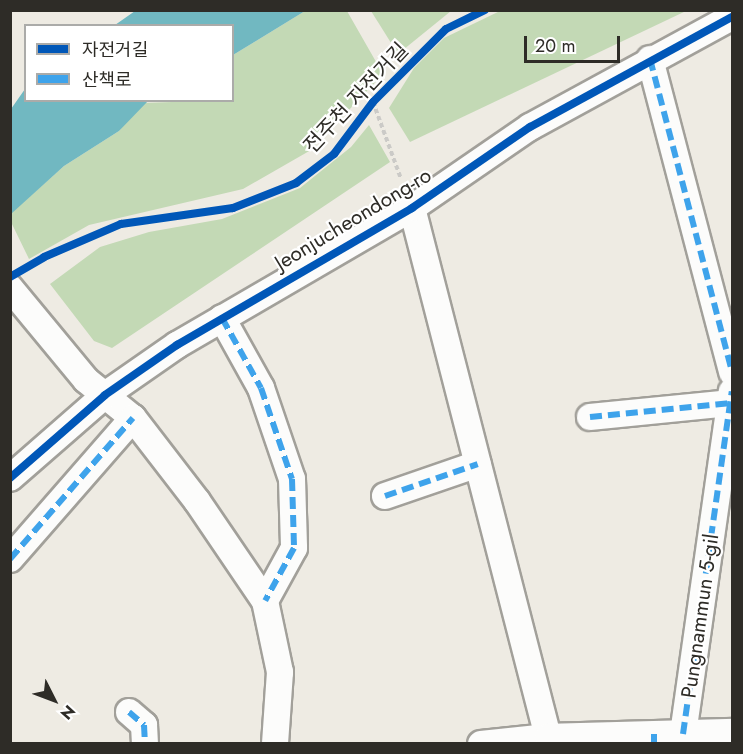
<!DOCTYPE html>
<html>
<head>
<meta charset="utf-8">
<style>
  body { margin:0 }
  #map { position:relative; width:743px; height:754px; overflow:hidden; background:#eeebe3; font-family:Jost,"Noto Sans KR",sans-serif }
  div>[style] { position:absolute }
  .green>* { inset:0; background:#c3d9b5 }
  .water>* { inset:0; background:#71b8c1 }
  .path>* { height:4px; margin-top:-2px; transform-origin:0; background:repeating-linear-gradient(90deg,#cbcac7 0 4.5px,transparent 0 7.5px) }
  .roads { filter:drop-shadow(2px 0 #a2a09a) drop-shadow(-2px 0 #a2a09a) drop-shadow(0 2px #a2a09a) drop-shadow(0 -2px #a2a09a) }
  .street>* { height:26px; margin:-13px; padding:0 13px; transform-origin:13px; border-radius:13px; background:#fcfcfb }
  .quiet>* { height:6px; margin-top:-3px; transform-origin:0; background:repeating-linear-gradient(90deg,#3ea3eb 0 12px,transparent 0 18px) }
  .cycleway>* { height:8px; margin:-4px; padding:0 4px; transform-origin:4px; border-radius:4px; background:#0057b8 }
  span { translate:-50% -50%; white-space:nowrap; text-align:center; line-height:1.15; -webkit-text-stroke:4.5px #fff; paint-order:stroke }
  .street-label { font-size:21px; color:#2e2c27 }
  .frame { position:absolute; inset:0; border:12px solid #2e2c27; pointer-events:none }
  .legend { position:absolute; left:24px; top:24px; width:210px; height:78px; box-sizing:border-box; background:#fff; border:2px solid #ababa9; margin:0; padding:8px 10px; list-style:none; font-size:18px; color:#2e2c27 }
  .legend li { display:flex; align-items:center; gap:12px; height:30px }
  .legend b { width:30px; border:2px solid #ababa9 }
  .north { position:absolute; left:24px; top:670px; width:60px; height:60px; -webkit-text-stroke:4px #fff; paint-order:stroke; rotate:132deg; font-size:16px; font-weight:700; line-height:24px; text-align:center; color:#2e2c27 }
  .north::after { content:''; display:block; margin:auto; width:21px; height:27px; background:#2e2c27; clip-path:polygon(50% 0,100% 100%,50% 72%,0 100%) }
  .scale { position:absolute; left:524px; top:36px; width:96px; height:27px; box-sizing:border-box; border:3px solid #2e2c27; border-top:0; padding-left:8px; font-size:18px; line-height:21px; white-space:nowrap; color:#2e2c27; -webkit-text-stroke:4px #fff; paint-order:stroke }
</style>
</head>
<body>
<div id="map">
  <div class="green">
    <div style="clip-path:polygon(502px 10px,686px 10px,686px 11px,410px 142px,389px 108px,414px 68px,444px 38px)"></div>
    <div style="clip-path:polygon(305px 11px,347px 11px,383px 74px,311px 150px,243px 189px,89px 225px,29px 259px,11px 222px,10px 214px,64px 166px,119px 131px,142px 103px,232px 100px,233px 55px)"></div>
    <div style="clip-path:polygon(371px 11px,451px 11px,398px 54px)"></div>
    <div style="clip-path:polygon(369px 125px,390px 162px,112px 348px,94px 341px,50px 284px,100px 247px,149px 232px,222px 219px,300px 188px,351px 147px)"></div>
  </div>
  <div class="water">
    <div style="clip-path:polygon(135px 11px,135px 10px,305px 11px,233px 55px,232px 26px,115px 25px)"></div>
    <div style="clip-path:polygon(25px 89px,26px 100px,148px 101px,119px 131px,64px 166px,11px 214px,11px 109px)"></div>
  </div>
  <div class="path">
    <div style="left:373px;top:102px;width:82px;rotate:70deg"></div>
  </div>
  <div class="roads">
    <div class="street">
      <div style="left:650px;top:59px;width:324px;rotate:75.3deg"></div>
      <div style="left:412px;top:208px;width:546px;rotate:75.58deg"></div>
      <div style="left:10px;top:288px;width:119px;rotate:50.4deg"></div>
      <div style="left:86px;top:380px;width:60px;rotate:39deg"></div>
      <div style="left:133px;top:418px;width:105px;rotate:52.4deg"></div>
      <div style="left:197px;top:501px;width:121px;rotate:55.8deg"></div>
      <div style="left:265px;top:601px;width:73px;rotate:78.1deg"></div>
      <div style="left:280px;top:672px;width:72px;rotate:94deg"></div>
      <div style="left:222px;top:318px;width:80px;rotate:60.9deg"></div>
      <div style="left:261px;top:388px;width:96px;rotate:71.2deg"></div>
      <div style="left:292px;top:479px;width:69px;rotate:88.3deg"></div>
      <div style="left:294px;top:548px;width:60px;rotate:118.7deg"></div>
      <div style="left:590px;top:417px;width:142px;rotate:-5.7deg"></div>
      <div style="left:10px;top:478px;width:126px;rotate:-41.1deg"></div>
      <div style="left:105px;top:395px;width:88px;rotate:-34.8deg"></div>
      <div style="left:177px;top:345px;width:272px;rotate:-30.2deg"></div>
      <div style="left:412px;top:208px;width:143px;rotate:-34.5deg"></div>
      <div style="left:530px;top:127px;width:230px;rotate:-28.6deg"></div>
      <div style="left:385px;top:496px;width:98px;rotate:-19deg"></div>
      <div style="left:10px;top:559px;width:187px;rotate:-48.9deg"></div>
      <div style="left:129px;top:712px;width:20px;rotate:41deg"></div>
      <div style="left:144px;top:725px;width:19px;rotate:87deg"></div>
      <div style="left:683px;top:734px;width:346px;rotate:-81.9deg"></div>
      <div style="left:481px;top:744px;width:67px;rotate:-6deg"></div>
      <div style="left:548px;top:737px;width:184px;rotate:-1.6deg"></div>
    </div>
  </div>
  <div class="quiet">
    <div style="left:650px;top:59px;width:324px;rotate:75.3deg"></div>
    <div style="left:222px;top:318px;width:80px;rotate:60.9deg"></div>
    <div style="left:261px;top:388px;width:96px;rotate:71.2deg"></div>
    <div style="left:292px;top:479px;width:69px;rotate:88.3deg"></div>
    <div style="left:294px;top:548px;width:60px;rotate:118.7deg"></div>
    <div style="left:590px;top:417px;width:142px;rotate:-5.7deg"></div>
    <div style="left:385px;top:496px;width:98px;rotate:-19deg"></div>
    <div style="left:10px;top:559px;width:187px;rotate:-48.9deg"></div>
    <div style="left:129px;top:712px;width:20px;rotate:41deg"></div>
    <div style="left:144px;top:725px;width:19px;rotate:87deg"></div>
    <div style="left:683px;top:734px;width:346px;rotate:-81.9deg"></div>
    <div style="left:654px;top:744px;width:10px;rotate:-90deg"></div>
  </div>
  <div class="cycleway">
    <div style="left:10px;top:277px;width:39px;rotate:-30deg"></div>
    <div style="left:44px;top:257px;width:84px;rotate:-23.2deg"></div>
    <div style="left:121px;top:224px;width:113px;rotate:-8.1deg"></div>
    <div style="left:233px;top:208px;width:68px;rotate:-21.6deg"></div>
    <div style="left:296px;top:183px;width:48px;rotate:-37.3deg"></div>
    <div style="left:334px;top:154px;width:65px;rotate:-53.1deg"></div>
    <div style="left:373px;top:102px;width:103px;rotate:-45deg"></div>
    <div style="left:446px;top:29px;width:43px;rotate:-26deg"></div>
    <div style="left:10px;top:478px;width:126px;rotate:-41.1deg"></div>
    <div style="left:105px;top:395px;width:88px;rotate:-34.8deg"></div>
    <div style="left:177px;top:345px;width:272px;rotate:-30.2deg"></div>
    <div style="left:412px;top:208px;width:143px;rotate:-34.5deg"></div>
    <div style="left:530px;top:127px;width:230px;rotate:-28.6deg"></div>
  </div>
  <div class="street-label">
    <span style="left:356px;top:98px;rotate:-47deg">전주천 자전거길</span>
    <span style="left:353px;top:219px;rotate:-31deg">Jeonjucheondong-ro</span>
    <span style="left:700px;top:616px;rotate:-82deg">Pungnammun 5-gil</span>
  </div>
  <div class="frame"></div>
  <ul class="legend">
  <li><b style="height:8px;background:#0057b8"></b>자전거길</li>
  <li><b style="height:8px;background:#3ea3eb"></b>산책로</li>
  </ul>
  <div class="north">N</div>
  <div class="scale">20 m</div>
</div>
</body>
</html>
